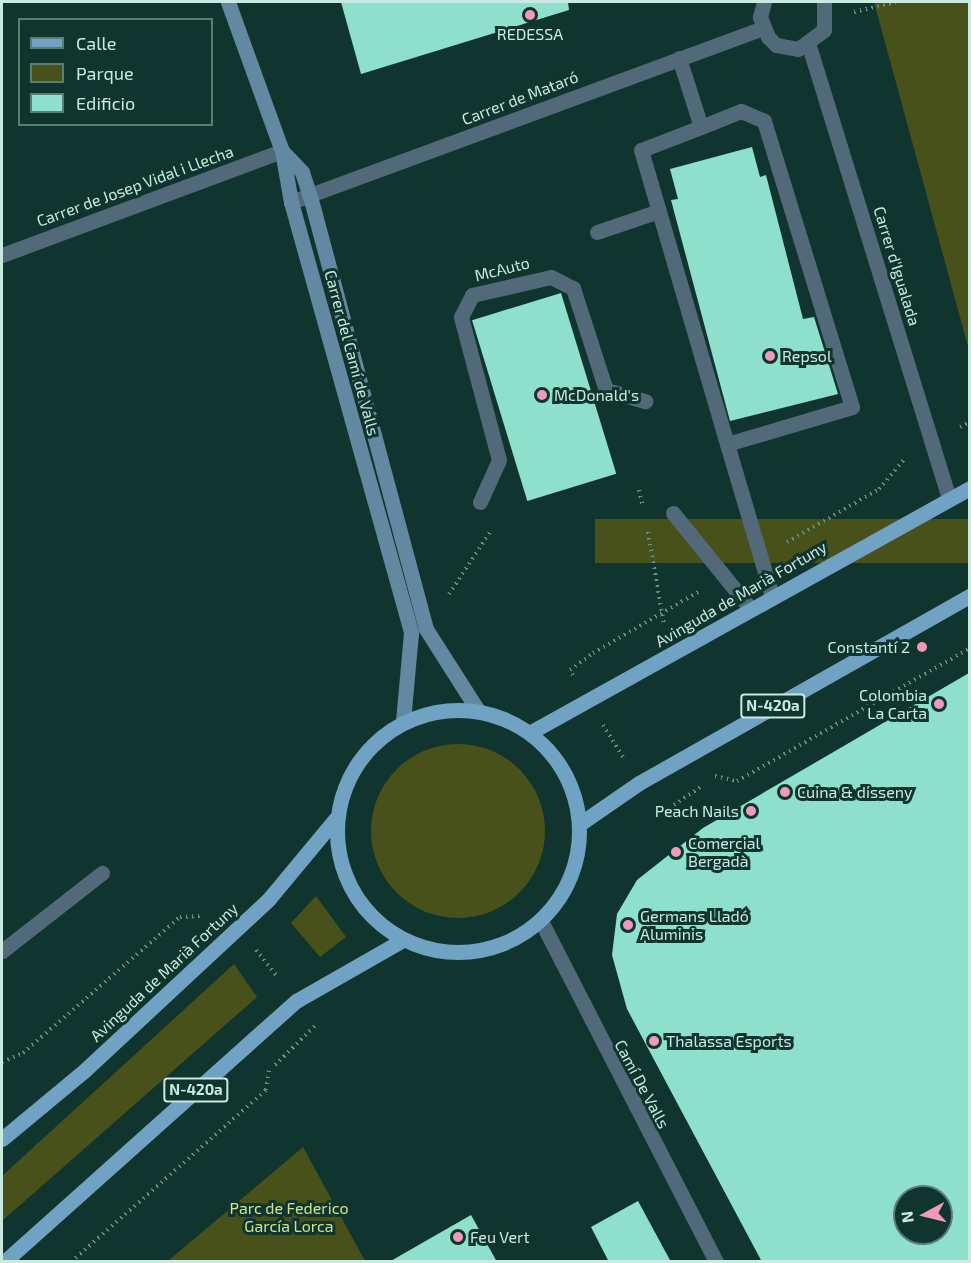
<!DOCTYPE html>
<html>
<head>
<meta charset="utf-8">
<style>
  body { margin:0 }
  #map { position:relative; width:971px; height:1263px; overflow:hidden; background:#10352e; font-family:"Exo 2",sans-serif }
  div>[style] { position:absolute }
  .green>* { inset:0; background:#49511a; transform-origin:0 0 }
  .round { border-radius:50% }
  .building>* { inset:0; background:#8ee0cd; transform-origin:0 0 }
  .path>* { height:4px; margin-top:-2px; transform-origin:0; background:repeating-linear-gradient(90deg,#6b8e86 0 1.5px,transparent 0 6px) }
  .lane>* { height:15px; margin:-7.5px; padding:0 7.5px; transform-origin:7.5px; border-radius:7.5px; background:#516979 }
  .street>* { height:15px; margin:-7.5px; padding:0 7.5px; transform-origin:7.5px; border-radius:7.5px; background:#516979 }
  .secondary>* { height:15px; margin:-7.5px; padding:0 7.5px; transform-origin:7.5px; border-radius:7.5px; background:#6389a2 }
  .primary>* { height:15px; margin:-7.5px; padding:0 7.5px; transform-origin:7.5px; border-radius:7.5px; background:#70a2c3 }
  .primary>.ring { margin:-7.5px; padding:0; box-sizing:content-box; background:none; border:15px solid #70a2c3; border-radius:50% }
  .dots>* { width:16px; height:16px; translate:-50% -50%; box-sizing:border-box; border:3px solid #10352e; border-radius:50% }
  span { translate:-50% -50%; white-space:nowrap; text-align:center; line-height:1.15; -webkit-text-stroke:6px #10352e; paint-order:stroke }
  .shield-label span { padding:2px 4px; background:#10352e; border:2px solid; border-radius:4px; -webkit-text-stroke-width:0 }
  .shield-label { font-size:15px; color:#c9eae1; font-weight:700 }
  .poi-label { font-size:16px; color:#c9eae1 }
  .left { translate:0 -50%; text-align:left }
  .right { translate:-100% -50%; text-align:right }
  .street-label { font-size:16px; color:#c9eae1 }
  .park-label { font-size:16px; color:#d1e288 }
  .frame { position:absolute; inset:0; border:3px solid #c9eae1; pointer-events:none }
  .legend { position:absolute; left:18px; top:18px; width:195px; height:108px; box-sizing:border-box; background:#10352e; border:2px solid #5a7d76; margin:0; padding:8px 10px; list-style:none; font-size:18px; color:#c9eae1 }
  .legend li { display:flex; align-items:center; gap:12px; height:30px }
  .legend b { width:30px; border:2px solid #5a7d76 }
  .north { position:absolute; left:893px; top:1185px; width:60px; height:60px; box-sizing:border-box; background:#10352e; border:2px solid #5a7d76; border-radius:50%; rotate:263deg; font-size:16px; font-weight:700; line-height:24px; text-align:center; color:#c9eae1 }
  .north::after { content:''; display:block; margin:auto; width:21px; height:27px; background:#ef9ab8; clip-path:polygon(50% 0,100% 100%,50% 72%,0 100%) }
</style>
</head>
<body>
<div id="map">
  <div class="green">
    <div style="clip-path:polygon(874px 2px,969px 2px,969px 350px)"></div>
    <div style="left:969px;top:519px;width:44px;height:374px;rotate:90deg"></div>
    <div class="round" style="left:371px;top:744px;width:174px;height:174px"></div>
    <div style="clip-path:polygon(316px 896px,346px 937px,320px 957px,291px 923px)"></div>
    <div style="clip-path:polygon(234px 964px,257px 997px,2px 1221px,2px 1176px)"></div>
    <div style="clip-path:polygon(303px 1147px,365px 1261px,168px 1261px)"></div>
  </div>
  <div class="building">
    <div style="clip-path:polygon(341px 2px,568px 2px,569px 10px,361px 74px)"></div>
    <div style="clip-path:polygon(752px 147px,760px 177px,766px 175px,803px 319px,814px 317px,838px 394px,730px 421px,671px 200px,678px 199px,670px 169px)"></div>
    <div style="left:561px;top:293px;width:189px;height:93px;rotate:73deg"></div>
    <div style="clip-path:polygon(evenodd,969px 673px,969px 1262px,762px 1262px,627px 1009px,612px 955px,617px 914px,637px 880px,703px 828px,969px 673px,905px 1197px,941px 1197px,941px 1233px,905px 1233px,905px 1197px)"></div>
    <div style="clip-path:polygon(638px 1201px,671px 1262px,609px 1262px,591px 1227px)"></div>
    <div style="clip-path:polygon(471px 1215px,497px 1262px,389px 1262px)"></div>
  </div>
  <div class="path">
    <div style="left:854px;top:12px;width:43px;rotate:-13.4deg"></div>
    <div style="left:960px;top:427px;width:11px;rotate:-27deg"></div>
    <div style="left:639px;top:490px;width:17px;rotate:77deg"></div>
    <div style="left:648px;top:532px;width:94px;rotate:80.2deg"></div>
    <div style="left:787px;top:542px;width:106px;rotate:-29.9deg"></div>
    <div style="left:879px;top:489px;width:42px;rotate:-49.8deg"></div>
    <div style="left:449px;top:594px;width:74px;rotate:-56.5deg"></div>
    <div style="left:573px;top:675px;width:6px;rotate:-121deg"></div>
    <div style="left:570px;top:670px;width:29px;rotate:-36deg"></div>
    <div style="left:593px;top:653px;width:124px;rotate:-30.1deg"></div>
    <div style="left:603px;top:725px;width:38px;rotate:58deg"></div>
    <div style="left:715px;top:776px;width:23px;rotate:13deg"></div>
    <div style="left:737px;top:781px;width:268px;rotate:-29.7deg"></div>
    <div style="left:656px;top:809px;width:7px;rotate:63deg"></div>
    <div style="left:659px;top:815px;width:52px;rotate:-34deg"></div>
    <div style="left:256px;top:950px;width:35px;rotate:51deg"></div>
    <div style="left:2px;top:1062px;width:23px;rotate:-23deg"></div>
    <div style="left:23px;top:1053px;width:208px;rotate:-40.9deg"></div>
    <div style="left:180px;top:917px;width:22px;rotate:-3deg"></div>
    <div style="left:275px;top:1065px;width:57px;rotate:-44.3deg"></div>
    <div style="left:71px;top:1262px;width:260px;rotate:-41.4deg"></div>
    <div style="left:266px;top:1090px;width:20px;rotate:-81deg"></div>
  </div>
  <div class="lane">
    <div style="left:679px;top:58px;width:72px;rotate:72.3deg"></div>
    <div style="left:701px;top:127px;width:43px;rotate:-21.8deg"></div>
    <div style="left:741px;top:111px;width:25px;rotate:23deg"></div>
    <div style="left:764px;top:121px;width:299px;rotate:72.9deg"></div>
    <div style="left:852px;top:407px;width:130px;rotate:163.5deg"></div>
    <div style="left:727px;top:444px;width:159px;rotate:73.5deg"></div>
    <div style="left:701px;top:127px;width:64px;rotate:159deg"></div>
    <div style="left:641px;top:150px;width:306px;rotate:73.7deg"></div>
    <div style="left:597px;top:232px;width:65px;rotate:-18.7deg"></div>
    <div style="left:480px;top:502px;width:46px;rotate:-65.7deg"></div>
    <div style="left:499px;top:460px;width:148px;rotate:-104.9deg"></div>
    <div style="left:461px;top:317px;width:25px;rotate:-63deg"></div>
    <div style="left:472px;top:295px;width:81px;rotate:-12.8deg"></div>
    <div style="left:551px;top:277px;width:25px;rotate:27deg"></div>
    <div style="left:573px;top:288px;width:107px;rotate:72.1deg"></div>
    <div style="left:606px;top:390px;width:41px;rotate:15.8deg"></div>
    <div style="left:673px;top:513px;width:122px;rotate:51deg"></div>
  </div>
  <div class="street">
    <div style="left:764px;top:2px;width:16px;rotate:105deg"></div>
    <div style="left:760px;top:17px;width:22px;rotate:68deg"></div>
    <div style="left:768px;top:37px;width:11px;rotate:45deg"></div>
    <div style="left:776px;top:45px;width:22px;rotate:10deg"></div>
    <div style="left:798px;top:49px;width:32px;rotate:-36deg"></div>
    <div style="left:824px;top:30px;width:28px;rotate:-90deg"></div>
    <div style="left:809px;top:46px;width:473px;rotate:72.8deg"></div>
    <div style="left:291px;top:202px;width:503px;rotate:-20.24deg"></div>
    <div style="left:2px;top:255px;width:299px;rotate:-20.4deg"></div>
    <div style="left:541px;top:921px;width:383px;rotate:62.8deg"></div>
    <div style="left:2px;top:951px;width:127px;rotate:-38deg"></div>
  </div>
  <div class="secondary">
    <div style="left:228px;top:2px;width:158px;rotate:70.1deg"></div>
    <div style="left:282px;top:151px;width:52px;rotate:80deg"></div>
    <div style="left:291px;top:202px;width:447px;rotate:74.4deg"></div>
    <div style="left:411px;top:633px;width:88px;rotate:95.2deg"></div>
    <div style="left:282px;top:151px;width:29px;rotate:46deg"></div>
    <div style="left:302px;top:172px;width:25px;rotate:72deg"></div>
    <div style="left:310px;top:196px;width:448px;rotate:75deg"></div>
    <div style="left:426px;top:629px;width:95px;rotate:57.5deg"></div>
  </div>
  <div class="primary">
    <div class="ring" style="left:337px;top:710px;width:227px;height:227px"></div>
    <div style="left:531px;top:732px;width:502px;rotate:-29.07deg"></div>
    <div style="left:581px;top:823px;width:70px;rotate:-34.6deg"></div>
    <div style="left:639px;top:783px;width:380px;rotate:-29.5deg"></div>
    <div style="left:2px;top:1139px;width:108px;rotate:-39.7deg"></div>
    <div style="left:85px;top:1070px;width:250px;rotate:-42.9deg"></div>
    <div style="left:268px;top:900px;width:107px;rotate:-50.3deg"></div>
    <div style="left:4px;top:1262px;width:392px;rotate:-41.8deg"></div>
    <div style="left:296px;top:1001px;width:123px;rotate:-29.7deg"></div>
  </div>
  <div class="dots">
    <div style="left:530px;top:15px;background:#ef9ab8"></div>
    <div style="left:770px;top:356px;background:#ef9ab8"></div>
    <div style="left:542px;top:395px;background:#ef9ab8"></div>
    <div style="left:922px;top:647px;background:#ef9ab8"></div>
    <div style="left:939px;top:704px;background:#ef9ab8"></div>
    <div style="left:785px;top:792px;background:#ef9ab8"></div>
    <div style="left:751px;top:811px;background:#ef9ab8"></div>
    <div style="left:676px;top:852px;background:#ef9ab8"></div>
    <div style="left:628px;top:925px;background:#ef9ab8"></div>
    <div style="left:654px;top:1041px;background:#ef9ab8"></div>
    <div style="left:458px;top:1237px;background:#ef9ab8"></div>
  </div>
  <div class="shield-label">
    <span style="left:773px;top:706px">N-420a</span>
    <span style="left:196px;top:1090px">N-420a</span>
  </div>
  <div class="poi-label">
    <span style="left:530px;top:34px">REDESSA</span>
    <span class="left" style="left:782px;top:356px">Repsol</span>
    <span class="left" style="left:554px;top:395px">McDonald's</span>
    <span class="right" style="left:910px;top:647px">Constantí 2</span>
    <span class="right" style="left:927px;top:704px">Colombia<br>La Carta</span>
    <span class="left" style="left:797px;top:792px">Cuina &amp; disseny</span>
    <span class="right" style="left:739px;top:811px">Peach Nails</span>
    <span class="left" style="left:688px;top:852px">Comercial<br>Bergadà</span>
    <span class="left" style="left:640px;top:925px">Germans Lladó<br>Aluminis</span>
    <span class="left" style="left:666px;top:1041px">Thalassa Esports</span>
    <span class="left" style="left:470px;top:1237px">Feu Vert</span>
  </div>
  <div class="street-label">
    <span style="left:520px;top:98px;rotate:-21deg">Carrer de Mataró</span>
    <span style="left:135px;top:186px;rotate:-20deg">Carrer de Josep Vidal i Llecha</span>
    <span style="left:897px;top:266px;rotate:73deg">Carrer d'Igualada</span>
    <span style="left:502px;top:269px;rotate:-14deg">McAuto</span>
    <span style="left:352px;top:353px;rotate:75deg">Carrer del Camí de Valls</span>
    <span style="left:741px;top:594px;rotate:-30deg">Avinguda de Marià Fortuny</span>
    <span style="left:164px;top:972px;rotate:-43deg">Avinguda de Marià Fortuny</span>
    <span style="left:642px;top:1084px;rotate:62deg">Camí De Valls</span>
  </div>
  <div class="park-label">
    <span style="left:289px;top:1217px">Parc de Federico<br>García Lorca</span>
  </div>
  <div class="frame"></div>
  <ul class="legend">
  <li><b style="height:8px;background:#70a2c3"></b>Calle</li>
  <li><b style="height:16px;background:#49511a"></b>Parque</li>
  <li><b style="height:16px;background:#8ee0cd"></b>Edificio</li>
  </ul>
  <div class="north">N</div>
</div>
</body>
</html>
